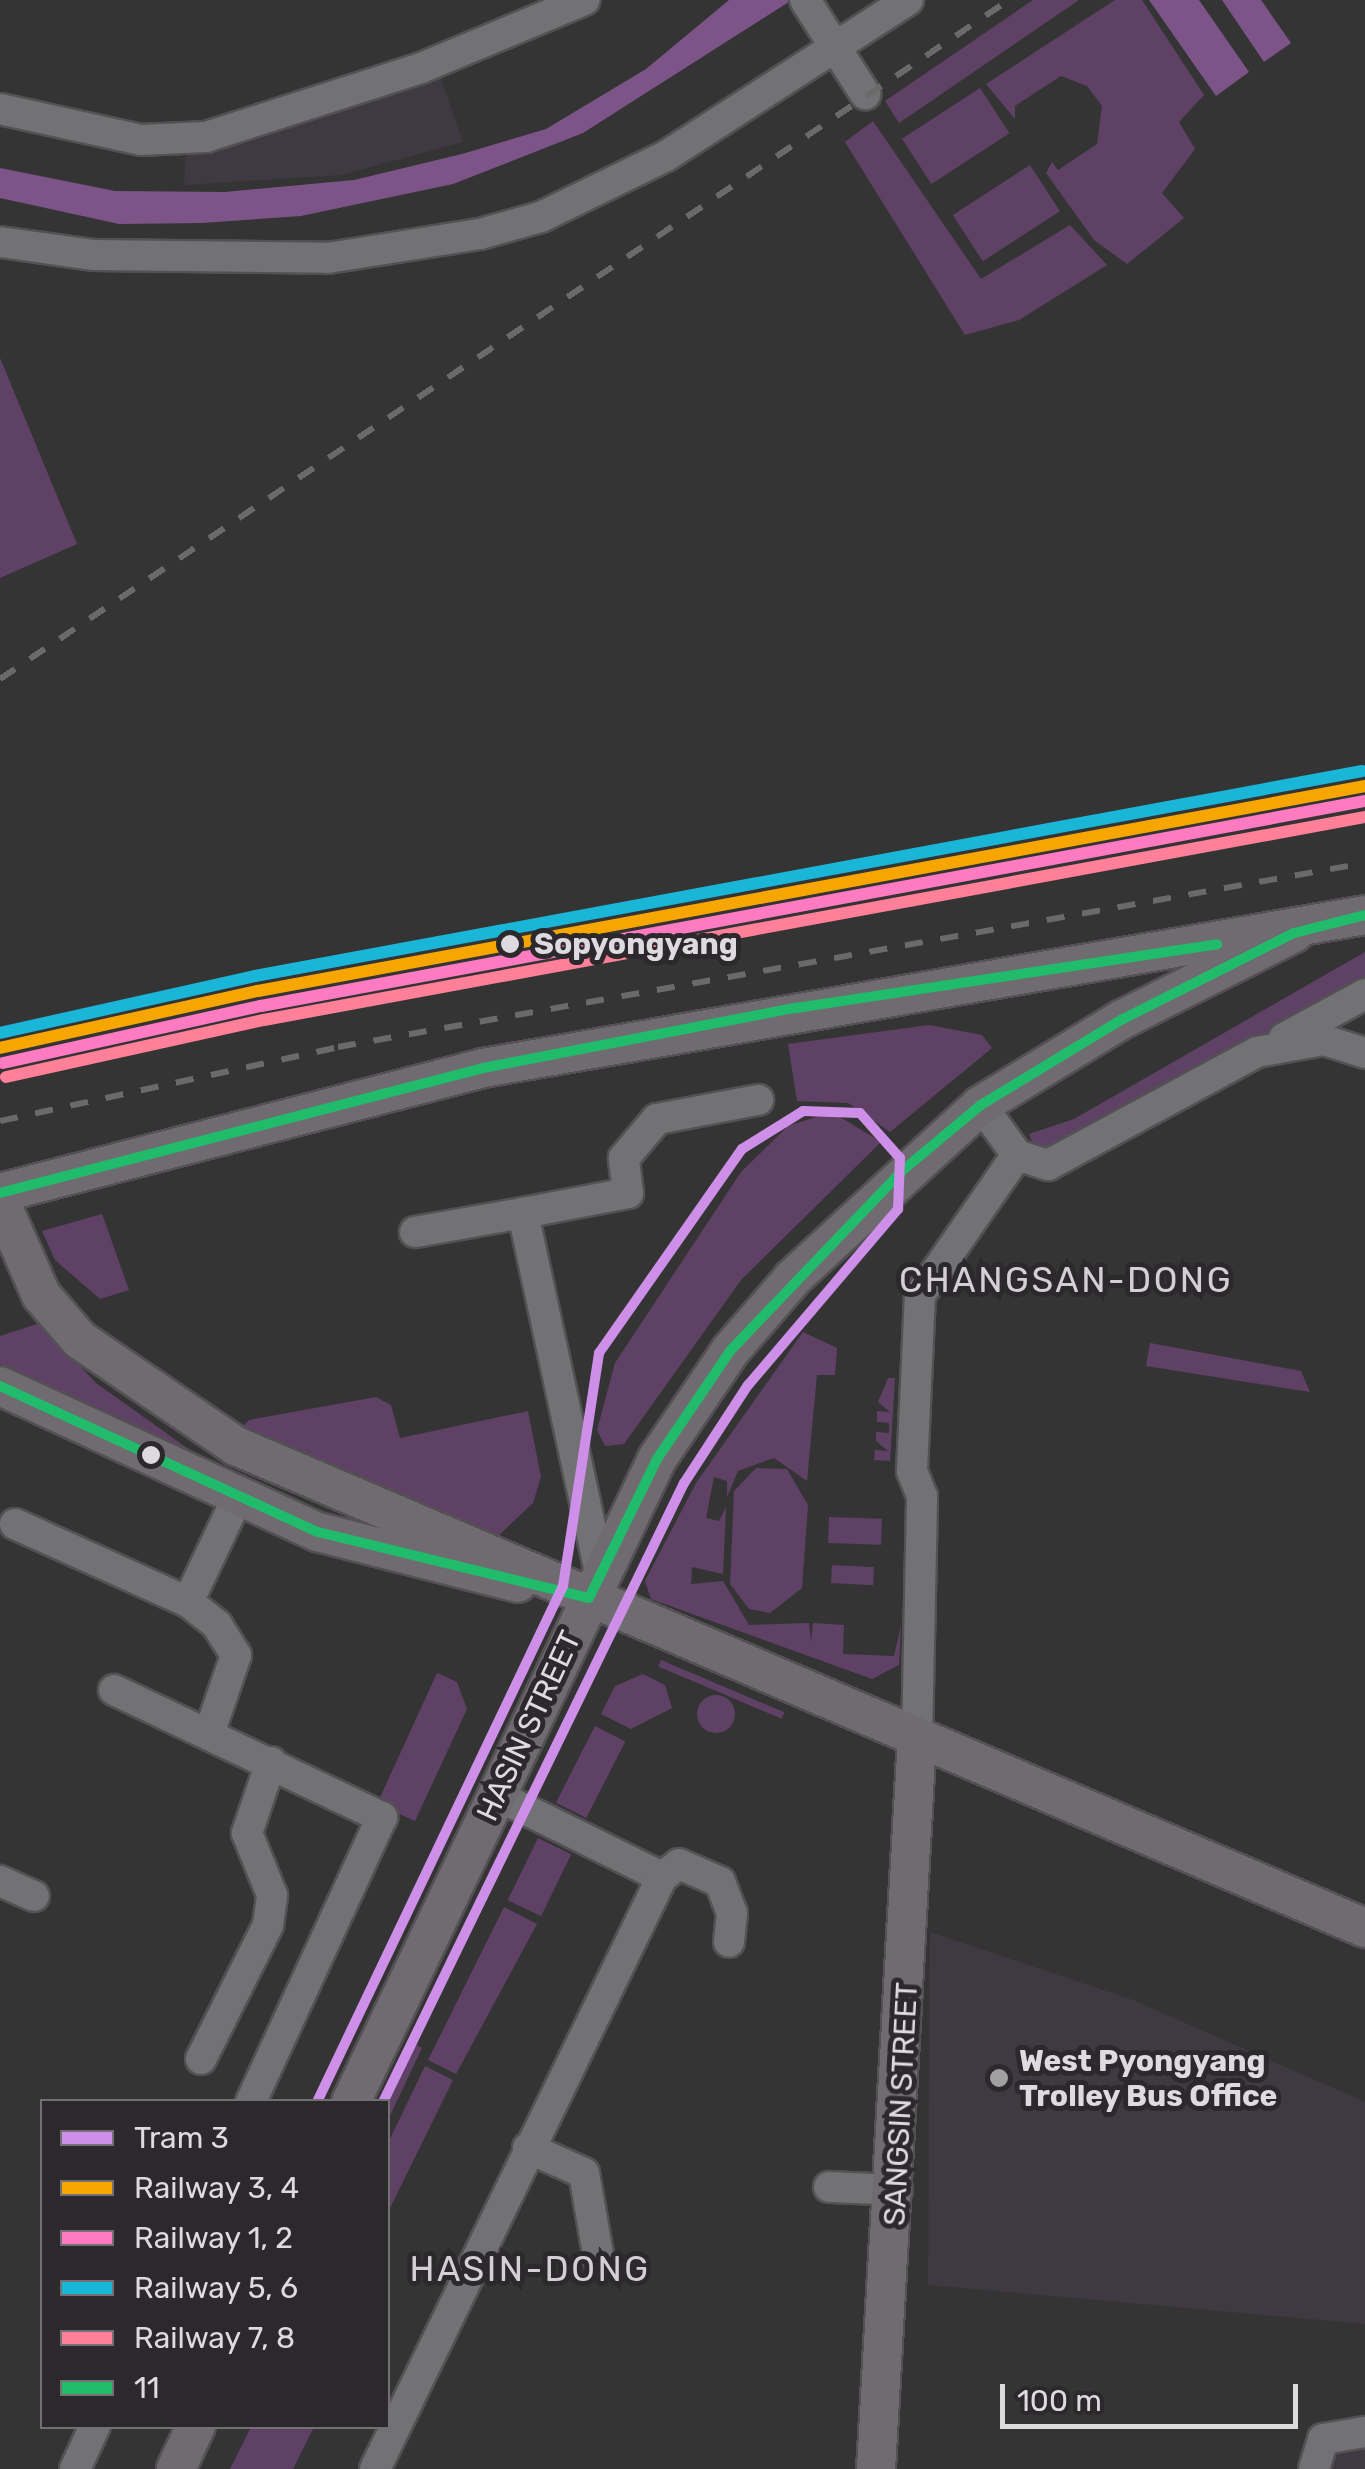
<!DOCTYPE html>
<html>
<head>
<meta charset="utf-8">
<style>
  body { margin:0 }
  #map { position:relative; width:1365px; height:2469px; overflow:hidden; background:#353435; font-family:Rubik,sans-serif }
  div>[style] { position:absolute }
  .built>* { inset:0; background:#3f3941 }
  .green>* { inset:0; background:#5f4166; transform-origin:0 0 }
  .round { border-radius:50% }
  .water>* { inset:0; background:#7d5487 }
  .roads { filter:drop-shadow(2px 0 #535153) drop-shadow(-2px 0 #535153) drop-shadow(0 2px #535153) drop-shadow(0 -2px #535153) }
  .minor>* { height:30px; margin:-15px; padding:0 15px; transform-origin:15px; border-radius:15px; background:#727173 }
  .major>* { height:38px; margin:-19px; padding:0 19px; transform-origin:19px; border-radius:19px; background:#706b71 }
  .rail>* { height:6px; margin-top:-3px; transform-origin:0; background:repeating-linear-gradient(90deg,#6b6a6b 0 18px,transparent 0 36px) }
  .bus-1>* { height:10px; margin:-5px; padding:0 5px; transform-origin:5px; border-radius:5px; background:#20bc6c }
  .rail-1>* { height:12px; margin:-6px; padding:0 6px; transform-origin:6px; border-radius:6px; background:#f7a600 }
  .rail-2>* { height:12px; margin:-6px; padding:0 6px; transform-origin:6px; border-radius:6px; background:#fe7ac1 }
  .rail-3>* { height:12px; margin:-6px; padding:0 6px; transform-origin:6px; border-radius:6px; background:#1ab6d8 }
  .rail-4>* { height:12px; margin:-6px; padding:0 6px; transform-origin:6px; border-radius:6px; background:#ff8098 }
  .tram-1>* { height:10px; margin:-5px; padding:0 5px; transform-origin:5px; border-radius:5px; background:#ce8fe9 }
  .dots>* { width:28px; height:28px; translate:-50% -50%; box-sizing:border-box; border:5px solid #2c292c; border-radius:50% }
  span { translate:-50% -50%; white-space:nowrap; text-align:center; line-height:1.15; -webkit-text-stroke:10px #2c292c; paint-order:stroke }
  .stop-label { font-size:30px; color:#dddbdd; font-weight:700 }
  .left { translate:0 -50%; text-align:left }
  .street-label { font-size:30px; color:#dddbdd }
  .poi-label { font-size:30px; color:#dddbdd; font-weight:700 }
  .quarter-label { font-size:35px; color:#d3cfd4; letter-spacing:2.5px }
  .legend { position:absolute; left:40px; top:2099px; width:350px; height:330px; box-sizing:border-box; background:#2c292c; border:2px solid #737073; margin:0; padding:12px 18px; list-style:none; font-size:30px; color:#dddbdd }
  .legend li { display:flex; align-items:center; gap:20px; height:50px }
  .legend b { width:50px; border:2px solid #737073 }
  .scale { position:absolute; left:1000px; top:2384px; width:298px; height:45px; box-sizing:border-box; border:5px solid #dddbdd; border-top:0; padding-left:12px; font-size:30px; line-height:35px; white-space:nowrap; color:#dddbdd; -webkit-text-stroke:8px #2c292c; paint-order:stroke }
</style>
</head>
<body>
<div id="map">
  <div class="built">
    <div style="clip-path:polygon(440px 76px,463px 142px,342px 175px,184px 185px,186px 149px,244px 144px)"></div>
    <div style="clip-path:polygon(930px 1932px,1133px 2000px,1365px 2102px,1365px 2324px,928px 2285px)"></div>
    <div style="clip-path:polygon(1344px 2443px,1365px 2444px,1365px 2469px,1327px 2469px)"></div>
  </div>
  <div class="green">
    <div style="clip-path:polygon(1033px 0,1079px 0,899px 123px,885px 101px)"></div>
    <div style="clip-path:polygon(1115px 0,1142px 0,1204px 95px,1179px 122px,1195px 149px,1162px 193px,1184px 218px,1127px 264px,1094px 240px,1046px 173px,1052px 162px,1058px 170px,1097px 144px,1102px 106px,1087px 86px,1061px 76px,1015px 106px,1015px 119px,986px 84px)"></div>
    <div style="left:980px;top:88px;width:54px;height:93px;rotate:57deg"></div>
    <div style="clip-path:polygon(873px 121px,981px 279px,1070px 225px,1107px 265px,1019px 320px,965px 335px,845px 142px)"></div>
    <div style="left:1030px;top:165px;width:55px;height:92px;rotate:57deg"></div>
    <div style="clip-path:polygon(0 358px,77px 544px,0 578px)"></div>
    <div style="clip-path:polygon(1365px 952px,1365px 982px,1093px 1140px,1056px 1152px,1034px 1147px,1029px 1134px,1074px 1119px)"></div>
    <div style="clip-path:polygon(929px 1025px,982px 1035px,992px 1048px,890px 1132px,848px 1103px,797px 1101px,788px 1044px)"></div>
    <div style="clip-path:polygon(832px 1112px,881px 1142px,741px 1280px,624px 1444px,605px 1446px,597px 1430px,615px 1363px,741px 1172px,788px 1126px)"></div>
    <div style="clip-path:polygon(102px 1214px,129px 1290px,100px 1299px,55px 1260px,42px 1231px)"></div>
    <div style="clip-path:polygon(40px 1323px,96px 1383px,204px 1460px,0 1364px,0 1336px)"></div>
    <div style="clip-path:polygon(803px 1332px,837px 1348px,835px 1375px,817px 1375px,807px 1481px,774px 1458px,738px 1471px,727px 1497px,727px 1481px,714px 1477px,706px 1518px,719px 1521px,726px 1507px,723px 1574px,692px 1567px,691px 1584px,723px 1581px,749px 1625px,809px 1623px,811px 1643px,813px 1623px,844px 1625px,843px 1654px,894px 1656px,901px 1626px,899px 1665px,872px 1679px,651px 1599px,645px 1581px,696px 1483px)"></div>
    <div style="clip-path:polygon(1150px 1343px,1301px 1371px,1310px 1392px,1146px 1366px)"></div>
    <div style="clip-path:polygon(888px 1378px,895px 1378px,890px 1461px,874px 1460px,875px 1450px,888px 1451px,876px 1441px,876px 1432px,889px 1433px,889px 1423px,877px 1422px,877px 1411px,890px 1412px,878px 1402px)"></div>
    <div style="clip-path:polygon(376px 1397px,391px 1405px,400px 1438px,528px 1411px,541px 1477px,533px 1503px,498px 1536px,239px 1431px,249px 1420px)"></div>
    <div style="clip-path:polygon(756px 1468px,787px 1469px,808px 1505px,802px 1588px,770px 1613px,749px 1609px,730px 1584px,734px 1491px)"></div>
    <div style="left:829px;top:1517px;width:53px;height:26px;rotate:2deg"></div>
    <div style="left:832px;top:1565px;width:42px;height:18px;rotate:3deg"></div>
    <div style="left:661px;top:1660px;width:134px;height:7px;rotate:23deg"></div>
    <div style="clip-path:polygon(437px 1673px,457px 1682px,467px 1709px,415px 1821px,377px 1804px)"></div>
    <div style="clip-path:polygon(643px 1674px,665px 1685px,672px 1708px,631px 1729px,601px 1714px,615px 1686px)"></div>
    <div class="round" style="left:697px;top:1695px;width:38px;height:38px"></div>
    <div style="left:595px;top:1726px;width:34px;height:86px;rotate:27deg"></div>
    <div style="left:538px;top:1838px;width:37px;height:69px;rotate:26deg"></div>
    <div style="clip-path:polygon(504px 1907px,537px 1924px,456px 2074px,428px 2060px)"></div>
    <div style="clip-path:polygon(413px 2043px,422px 2048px,388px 2120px,385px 2101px)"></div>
    <div style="clip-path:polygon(425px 2066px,453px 2080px,389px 2210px,388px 2143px)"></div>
    <div style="clip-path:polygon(251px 2427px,251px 2426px,314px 2427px,293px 2469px,230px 2469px)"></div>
  </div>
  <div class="water">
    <div style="clip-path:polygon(729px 0,792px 0,583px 133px,453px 184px,301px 216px,202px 223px,119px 224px,0 198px,0 168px,115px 191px,225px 192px,354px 180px,462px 154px,546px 129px,646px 69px)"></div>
    <div style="clip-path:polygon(1149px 0,1199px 0,1249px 72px,1216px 96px)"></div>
    <div style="clip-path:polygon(1222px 0,1261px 0,1291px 43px,1264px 62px)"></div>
  </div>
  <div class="roads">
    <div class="minor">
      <div style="left:805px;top:0;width:112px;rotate:57.4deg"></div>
      <div style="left:0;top:109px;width:144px;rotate:12.4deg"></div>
      <div style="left:141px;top:140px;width:65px;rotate:-2.6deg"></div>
      <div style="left:206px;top:137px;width:226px;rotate:-17.8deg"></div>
      <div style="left:421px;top:68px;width:177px;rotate:-22.6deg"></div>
      <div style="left:0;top:242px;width:95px;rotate:7.9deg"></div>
      <div style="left:94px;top:255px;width:234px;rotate:0.7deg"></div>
      <div style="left:328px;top:258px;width:154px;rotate:-9deg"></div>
      <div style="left:480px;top:234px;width:63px;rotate:-15.6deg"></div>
      <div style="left:541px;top:217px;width:139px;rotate:-26deg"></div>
      <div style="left:666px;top:156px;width:288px;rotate:-32.8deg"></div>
      <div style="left:1284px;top:1038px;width:92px;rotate:-28.5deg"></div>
      <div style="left:981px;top:1105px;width:62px;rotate:54.2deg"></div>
      <div style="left:1017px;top:1155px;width:33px;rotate:18deg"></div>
      <div style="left:1048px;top:1165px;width:238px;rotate:-28.4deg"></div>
      <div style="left:1257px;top:1052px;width:68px;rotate:-10.2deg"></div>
      <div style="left:1324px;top:1040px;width:43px;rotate:17.6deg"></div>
      <div style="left:523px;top:1213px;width:107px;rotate:-10.8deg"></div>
      <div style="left:628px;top:1193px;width:35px;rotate:-97deg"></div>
      <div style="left:624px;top:1158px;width:51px;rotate:-49.8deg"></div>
      <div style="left:657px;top:1119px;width:103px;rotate:-10.7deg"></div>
      <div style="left:415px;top:1232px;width:110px;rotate:-10deg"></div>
      <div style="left:523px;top:1213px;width:367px;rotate:77.9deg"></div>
      <div style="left:15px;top:1524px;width:190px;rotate:24.3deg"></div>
      <div style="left:188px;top:1602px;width:37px;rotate:38deg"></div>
      <div style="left:217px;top:1625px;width:36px;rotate:58deg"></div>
      <div style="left:236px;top:1655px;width:80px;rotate:108.9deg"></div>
      <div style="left:188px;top:1602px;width:114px;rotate:-64.6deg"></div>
      <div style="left:114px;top:1690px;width:297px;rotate:25.4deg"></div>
      <div style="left:382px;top:1817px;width:314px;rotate:114.7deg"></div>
      <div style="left:917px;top:1739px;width:243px;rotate:-88.8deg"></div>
      <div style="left:922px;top:1496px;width:27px;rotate:-112deg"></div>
      <div style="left:912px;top:1471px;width:176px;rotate:-87.4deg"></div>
      <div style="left:920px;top:1295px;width:170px;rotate:-55.3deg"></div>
      <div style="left:496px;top:1795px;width:185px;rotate:26.3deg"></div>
      <div style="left:0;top:1881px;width:37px;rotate:24deg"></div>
      <div style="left:201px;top:2059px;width:150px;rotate:-63.4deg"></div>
      <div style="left:268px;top:1925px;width:30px;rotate:-82deg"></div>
      <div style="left:272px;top:1895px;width:67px;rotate:-112deg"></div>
      <div style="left:247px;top:1833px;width:75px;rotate:-71.3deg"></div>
      <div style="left:528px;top:2148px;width:61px;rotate:24.1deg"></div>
      <div style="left:584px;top:2173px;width:88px;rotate:80.2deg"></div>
      <div style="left:829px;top:2187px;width:68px;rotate:2.5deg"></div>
      <div style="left:75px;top:2469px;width:47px;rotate:-65.1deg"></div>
      <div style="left:375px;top:2469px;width:658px;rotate:-64.14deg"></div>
      <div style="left:662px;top:1877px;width:21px;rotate:-37deg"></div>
      <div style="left:679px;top:1864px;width:45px;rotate:23.7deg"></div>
      <div style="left:720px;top:1882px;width:33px;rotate:69deg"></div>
      <div style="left:732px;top:1913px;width:29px;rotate:96deg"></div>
      <div style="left:1314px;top:2469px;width:31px;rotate:-73deg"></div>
      <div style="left:1323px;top:2439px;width:43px;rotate:-9.5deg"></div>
    </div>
    <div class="major">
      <div style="left:0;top:1193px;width:499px;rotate:-14.5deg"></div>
      <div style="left:483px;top:1068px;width:895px;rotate:-9.84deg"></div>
      <div style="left:0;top:1201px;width:103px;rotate:66.4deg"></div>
      <div style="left:41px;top:1295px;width:60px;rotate:49.1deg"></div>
      <div style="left:80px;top:1340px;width:189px;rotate:34.2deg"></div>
      <div style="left:236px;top:1446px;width:1228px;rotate:23.12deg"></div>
      <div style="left:0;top:1386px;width:350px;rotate:24.7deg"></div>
      <div style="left:318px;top:1532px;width:206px;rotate:14.3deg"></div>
      <div style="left:351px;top:2102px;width:712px;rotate:-64.55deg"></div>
      <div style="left:657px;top:1459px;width:130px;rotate:-55.9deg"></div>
      <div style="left:730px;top:1351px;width:96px;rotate:-49.2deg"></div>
      <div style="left:793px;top:1278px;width:255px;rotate:-42.6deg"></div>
      <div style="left:981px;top:1105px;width:164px;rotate:-31.3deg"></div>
      <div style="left:1121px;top:1020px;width:194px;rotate:-26.7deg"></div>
      <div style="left:176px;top:2469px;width:47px;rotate:-65.1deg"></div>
      <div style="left:876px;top:2469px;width:731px;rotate:-86.79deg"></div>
    </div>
  </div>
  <div class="rail">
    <div style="left:0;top:679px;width:1216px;rotate:-33.94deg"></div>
    <div style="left:0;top:1121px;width:346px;rotate:-12.3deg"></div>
    <div style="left:338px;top:1047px;width:1043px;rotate:-10.16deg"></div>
  </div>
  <div class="bus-1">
    <div style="left:0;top:1193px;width:499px;rotate:-14.5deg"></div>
    <div style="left:483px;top:1068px;width:319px;rotate:-10.9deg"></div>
    <div style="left:796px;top:1008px;width:426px;rotate:-8.6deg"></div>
    <div style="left:0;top:1386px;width:350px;rotate:24.7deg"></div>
    <div style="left:318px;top:1532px;width:279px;rotate:13.7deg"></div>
    <div style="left:589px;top:1598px;width:155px;rotate:-63.9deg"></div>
    <div style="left:657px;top:1459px;width:130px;rotate:-55.9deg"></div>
    <div style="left:730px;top:1351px;width:250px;rotate:-46.3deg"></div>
    <div style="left:903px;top:1170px;width:102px;rotate:-39.8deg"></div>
    <div style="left:981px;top:1105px;width:164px;rotate:-31.3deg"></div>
    <div style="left:1121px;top:1020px;width:194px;rotate:-26.7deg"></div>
    <div style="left:1294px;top:933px;width:73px;rotate:-14.2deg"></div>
  </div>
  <div class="rail-1">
    <div style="left:0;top:1048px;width:264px;rotate:-12.5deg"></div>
    <div style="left:258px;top:991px;width:1126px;rotate:-10.49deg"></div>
  </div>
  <div class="rail-2">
    <div style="left:3px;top:1063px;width:264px;rotate:-12.5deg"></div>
    <div style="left:261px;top:1006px;width:1123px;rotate:-10.52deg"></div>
  </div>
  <div class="rail-3">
    <div style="left:0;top:1033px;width:261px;rotate:-12.6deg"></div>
    <div style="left:255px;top:976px;width:1126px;rotate:-10.49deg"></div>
  </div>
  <div class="rail-4">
    <div style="left:6px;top:1077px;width:264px;rotate:-12.5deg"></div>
    <div style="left:264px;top:1020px;width:1120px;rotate:-10.45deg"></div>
  </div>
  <div class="tram-1">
    <div style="left:317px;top:2102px;width:572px;rotate:-64.51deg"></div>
    <div style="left:563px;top:1586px;width:236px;rotate:-81.2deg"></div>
    <div style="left:599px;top:1353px;width:249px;rotate:-55deg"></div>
    <div style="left:742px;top:1149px;width:72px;rotate:-31.9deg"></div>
    <div style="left:803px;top:1111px;width:57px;rotate:2deg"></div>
    <div style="left:860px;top:1113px;width:60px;rotate:48.4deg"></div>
    <div style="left:900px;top:1158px;width:51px;rotate:92.2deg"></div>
    <div style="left:898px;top:1209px;width:231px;rotate:130.4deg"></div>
    <div style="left:748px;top:1385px;width:117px;rotate:123.1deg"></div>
    <div style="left:684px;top:1483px;width:688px;rotate:115.93deg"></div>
  </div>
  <div class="dots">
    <div style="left:510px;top:944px;background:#dddbdd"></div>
    <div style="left:151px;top:1455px;background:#dddbdd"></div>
    <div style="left:999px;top:2078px;background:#a2a1a2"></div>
  </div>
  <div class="stop-label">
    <span class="left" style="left:534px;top:944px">Sopyongyang</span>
  </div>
  <div class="street-label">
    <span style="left:529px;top:1726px;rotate:-65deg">HASIN STREET</span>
    <span style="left:901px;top:2104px;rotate:-87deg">SANGSIN STREET</span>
  </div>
  <div class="poi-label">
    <span class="left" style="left:1019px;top:2078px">West Pyongyang<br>Trolley Bus Office</span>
  </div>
  <div class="quarter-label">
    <span style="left:1066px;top:1280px">CHANGSAN-DONG</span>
    <span style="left:530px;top:2269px">HASIN-DONG</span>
  </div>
  <ul class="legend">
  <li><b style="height:12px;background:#ce8fe9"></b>Tram 3</li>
  <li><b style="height:12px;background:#f7a600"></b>Railway 3, 4</li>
  <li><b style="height:12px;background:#fe7ac1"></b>Railway 1, 2</li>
  <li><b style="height:12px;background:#1ab6d8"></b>Railway 5, 6</li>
  <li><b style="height:12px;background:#ff8098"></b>Railway 7, 8</li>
  <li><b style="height:12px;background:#20bc6c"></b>11</li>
  </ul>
  <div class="scale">100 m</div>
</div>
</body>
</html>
